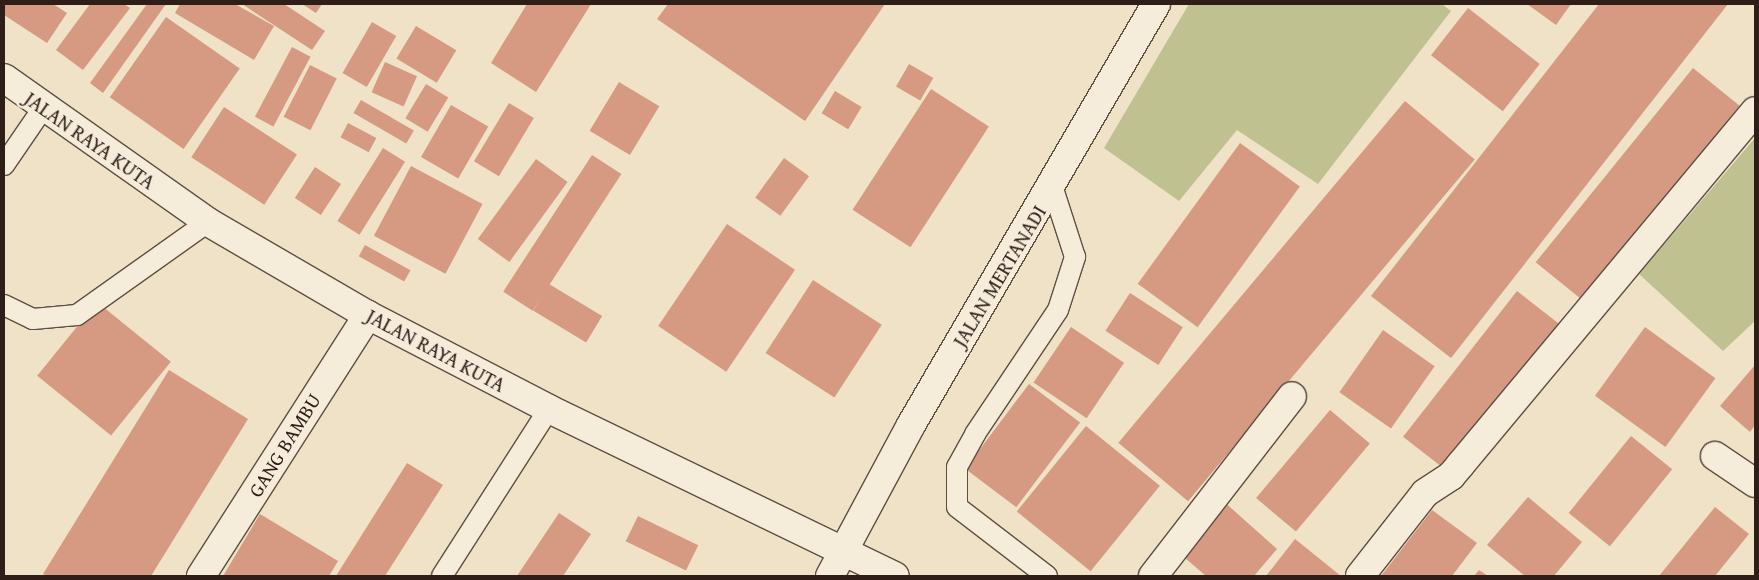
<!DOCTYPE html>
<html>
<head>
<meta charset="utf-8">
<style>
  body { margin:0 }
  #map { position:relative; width:1759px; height:580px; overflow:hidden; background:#efe2c6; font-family:"Gentium Book Plus",serif }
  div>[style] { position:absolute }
  .green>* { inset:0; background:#c0c190 }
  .building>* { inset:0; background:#d69982; transform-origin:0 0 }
  .roads { filter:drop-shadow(1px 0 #5f4f43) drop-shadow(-1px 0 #5f4f43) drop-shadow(0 1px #5f4f43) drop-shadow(0 -1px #5f4f43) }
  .lane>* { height:20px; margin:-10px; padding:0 10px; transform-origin:10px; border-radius:10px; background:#f5ecda }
  .street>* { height:28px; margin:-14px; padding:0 14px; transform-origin:14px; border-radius:14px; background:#f5ecda }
  .secondary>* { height:28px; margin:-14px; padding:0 14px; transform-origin:14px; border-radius:14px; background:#f5ecda }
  span { translate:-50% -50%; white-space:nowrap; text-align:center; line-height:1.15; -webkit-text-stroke:5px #f5ecda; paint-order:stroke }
  .street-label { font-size:20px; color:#2f1e17 }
  .frame { position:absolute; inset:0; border:5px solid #2f1e17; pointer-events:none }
</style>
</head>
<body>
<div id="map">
  <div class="green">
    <div style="clip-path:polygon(1189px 4px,1442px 4px,1451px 11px,1318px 184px,1237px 130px,1179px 201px,1104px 148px)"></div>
    <div style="clip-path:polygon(1755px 138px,1755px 321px,1723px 351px,1639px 274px)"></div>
  </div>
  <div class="building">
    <div style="clip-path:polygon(4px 4px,53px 4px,67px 13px,47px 43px,4px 15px)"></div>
    <div style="clip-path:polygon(90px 4px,124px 4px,130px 8px,83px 70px,56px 50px)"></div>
    <div style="clip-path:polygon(147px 4px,166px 4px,103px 93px,90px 83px)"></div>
    <div style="clip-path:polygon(180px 4px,235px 4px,274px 26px,254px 60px,175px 13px)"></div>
    <div style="clip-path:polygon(242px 4px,284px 4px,325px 31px,312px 50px)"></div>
    <div style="clip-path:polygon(302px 4px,322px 4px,316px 13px)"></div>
    <div style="clip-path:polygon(527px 4px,591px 4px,536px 92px,491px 63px)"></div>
    <div style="clip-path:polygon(668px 4px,885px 4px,805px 121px,657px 19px)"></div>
    <div style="clip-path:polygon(1527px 4px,1571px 4px,1556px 25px)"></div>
    <div style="clip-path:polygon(1599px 4px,1728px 4px,1451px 358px,1371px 296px)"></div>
    <div style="left:1468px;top:8px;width:91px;height:60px;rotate:38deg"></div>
    <div style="left:166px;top:17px;width:90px;height:98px;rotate:35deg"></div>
    <div style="left:372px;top:22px;width:28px;height:59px;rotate:30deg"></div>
    <div style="left:416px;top:26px;width:47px;height:38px;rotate:31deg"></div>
    <div style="left:292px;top:47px;width:21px;height:79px;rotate:28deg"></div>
    <div style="left:385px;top:62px;width:35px;height:33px;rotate:24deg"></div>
    <div style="left:909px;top:64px;width:28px;height:26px;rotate:30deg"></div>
    <div style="left:310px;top:65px;width:30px;height:58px;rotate:27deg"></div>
    <div style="left:1693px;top:68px;width:60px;height:250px;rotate:39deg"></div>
    <div style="left:619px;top:82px;width:47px;height:57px;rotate:31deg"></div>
    <div style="left:426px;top:84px;width:26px;height:40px;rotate:31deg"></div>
    <div style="left:931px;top:89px;width:69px;height:144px;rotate:33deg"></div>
    <div style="left:835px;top:91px;width:31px;height:26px;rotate:31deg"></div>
    <div style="left:361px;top:100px;width:61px;height:15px;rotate:30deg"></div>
    <div style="left:1405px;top:101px;width:91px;height:446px;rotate:40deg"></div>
    <div style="left:509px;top:103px;width:29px;height:68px;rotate:31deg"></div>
    <div style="left:451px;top:105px;width:43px;height:60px;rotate:30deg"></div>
    <div style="left:224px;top:107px;width:87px;height:60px;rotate:33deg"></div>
    <div style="left:348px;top:123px;width:32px;height:16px;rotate:28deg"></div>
    <div style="left:1240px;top:143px;width:74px;height:174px;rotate:36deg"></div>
    <div style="left:383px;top:148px;width:26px;height:86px;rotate:32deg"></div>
    <div style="left:592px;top:155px;width:35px;height:163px;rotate:33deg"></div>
    <div style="left:784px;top:158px;width:31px;height:49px;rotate:36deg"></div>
    <div style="left:536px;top:159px;width:39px;height:99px;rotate:36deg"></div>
    <div style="left:411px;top:166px;width:81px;height:79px;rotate:28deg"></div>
    <div style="left:315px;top:167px;width:31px;height:37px;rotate:33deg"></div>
    <div style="left:727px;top:224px;width:82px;height:123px;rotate:34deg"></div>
    <div style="left:365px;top:245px;width:52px;height:13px;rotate:29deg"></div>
    <div style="left:813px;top:280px;width:82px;height:87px;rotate:33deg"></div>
    <div style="left:549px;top:284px;width:62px;height:31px;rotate:31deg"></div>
    <div style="left:1517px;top:291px;width:61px;height:185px;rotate:38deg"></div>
    <div style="left:1130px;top:293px;width:63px;height:45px;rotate:33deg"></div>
    <div style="left:97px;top:302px;width:95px;height:95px;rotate:39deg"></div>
    <div style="left:1071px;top:327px;width:64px;height:67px;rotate:34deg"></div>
    <div style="left:1645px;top:327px;width:87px;height:85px;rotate:36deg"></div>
    <div style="left:1383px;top:330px;width:63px;height:76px;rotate:35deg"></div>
    <div style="clip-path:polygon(1755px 365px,1755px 425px,1750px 432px,1720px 406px)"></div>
    <div style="clip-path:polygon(169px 370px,248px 419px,151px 576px,47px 576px,43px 574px)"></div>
    <div style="left:1029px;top:384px;width:64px;height:106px;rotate:37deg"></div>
    <div style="left:1330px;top:410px;width:52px;height:115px;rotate:40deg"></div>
    <div style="left:1086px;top:426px;width:95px;height:110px;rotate:39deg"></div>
    <div style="left:1631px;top:436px;width:53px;height:99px;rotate:39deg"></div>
    <div style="clip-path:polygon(407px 463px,443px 485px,385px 576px,336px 576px)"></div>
    <div style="clip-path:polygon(1528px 497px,1582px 542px,1554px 576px,1525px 576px,1487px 545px)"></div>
    <div style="clip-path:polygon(1222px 500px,1277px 549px,1254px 576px,1206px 576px,1178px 552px)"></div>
    <div style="clip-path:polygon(1715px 507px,1749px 534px,1715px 576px,1659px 576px)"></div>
    <div style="clip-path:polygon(1432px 510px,1477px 543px,1452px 576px,1381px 576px)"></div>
    <div style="clip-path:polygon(559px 513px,591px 534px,563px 576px,517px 576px)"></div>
    <div style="clip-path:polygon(260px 514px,338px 561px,329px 576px,223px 576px)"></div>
    <div style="left:638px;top:516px;width:67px;height:28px;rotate:26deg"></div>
    <div style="clip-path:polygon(1295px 539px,1341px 576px,1266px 576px)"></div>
    <div style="clip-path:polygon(1479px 570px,1488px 576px,1474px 576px)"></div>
  </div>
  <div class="roads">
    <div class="lane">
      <div style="left:4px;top:165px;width:69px;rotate:-55.6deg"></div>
      <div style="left:4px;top:305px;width:32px;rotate:26deg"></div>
      <div style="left:33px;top:319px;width:44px;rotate:-5.2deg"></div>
      <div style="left:77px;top:315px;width:161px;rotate:-35.4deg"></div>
      <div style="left:442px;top:576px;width:198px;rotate:-57.4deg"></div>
      <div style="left:1047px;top:576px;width:113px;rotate:-142.5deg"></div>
      <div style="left:957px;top:507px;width:40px;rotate:-90deg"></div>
      <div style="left:957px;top:467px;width:38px;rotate:-61deg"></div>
      <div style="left:975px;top:434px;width:149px;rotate:-56.2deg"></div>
      <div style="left:1058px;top:310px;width:56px;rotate:-72.2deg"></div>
      <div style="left:1075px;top:257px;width:75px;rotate:-107.9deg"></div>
    </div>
    <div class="street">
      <div style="left:1715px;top:456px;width:48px;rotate:34deg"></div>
      <div style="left:201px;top:576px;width:310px;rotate:-57.4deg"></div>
      <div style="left:1153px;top:576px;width:227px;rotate:-52.3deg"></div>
      <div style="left:1360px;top:576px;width:105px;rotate:-51.9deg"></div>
      <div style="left:1425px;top:493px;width:31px;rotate:-33deg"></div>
      <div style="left:1451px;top:476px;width:16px;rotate:-50deg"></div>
      <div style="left:1461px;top:464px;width:459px;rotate:-50.2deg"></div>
    </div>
    <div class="secondary">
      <div style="left:4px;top:78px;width:250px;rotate:35.2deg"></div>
      <div style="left:208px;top:222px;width:185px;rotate:30.2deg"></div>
      <div style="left:368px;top:315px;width:204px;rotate:27.4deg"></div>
      <div style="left:549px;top:409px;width:384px;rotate:25.8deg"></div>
      <div style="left:830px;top:576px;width:171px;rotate:-61.8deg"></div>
      <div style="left:911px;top:425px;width:487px;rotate:-59.8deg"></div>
    </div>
  </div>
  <div class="street-label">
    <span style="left:90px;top:140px;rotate:35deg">JALAN RAYA KUTA</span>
    <span style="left:999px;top:276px;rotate:-59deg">JALAN MERTANADI</span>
    <span style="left:436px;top:350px;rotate:28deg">JALAN RAYA KUTA</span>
    <span style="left:284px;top:445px;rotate:-58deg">GANG BAMBU</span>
  </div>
  <div class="frame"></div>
</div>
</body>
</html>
